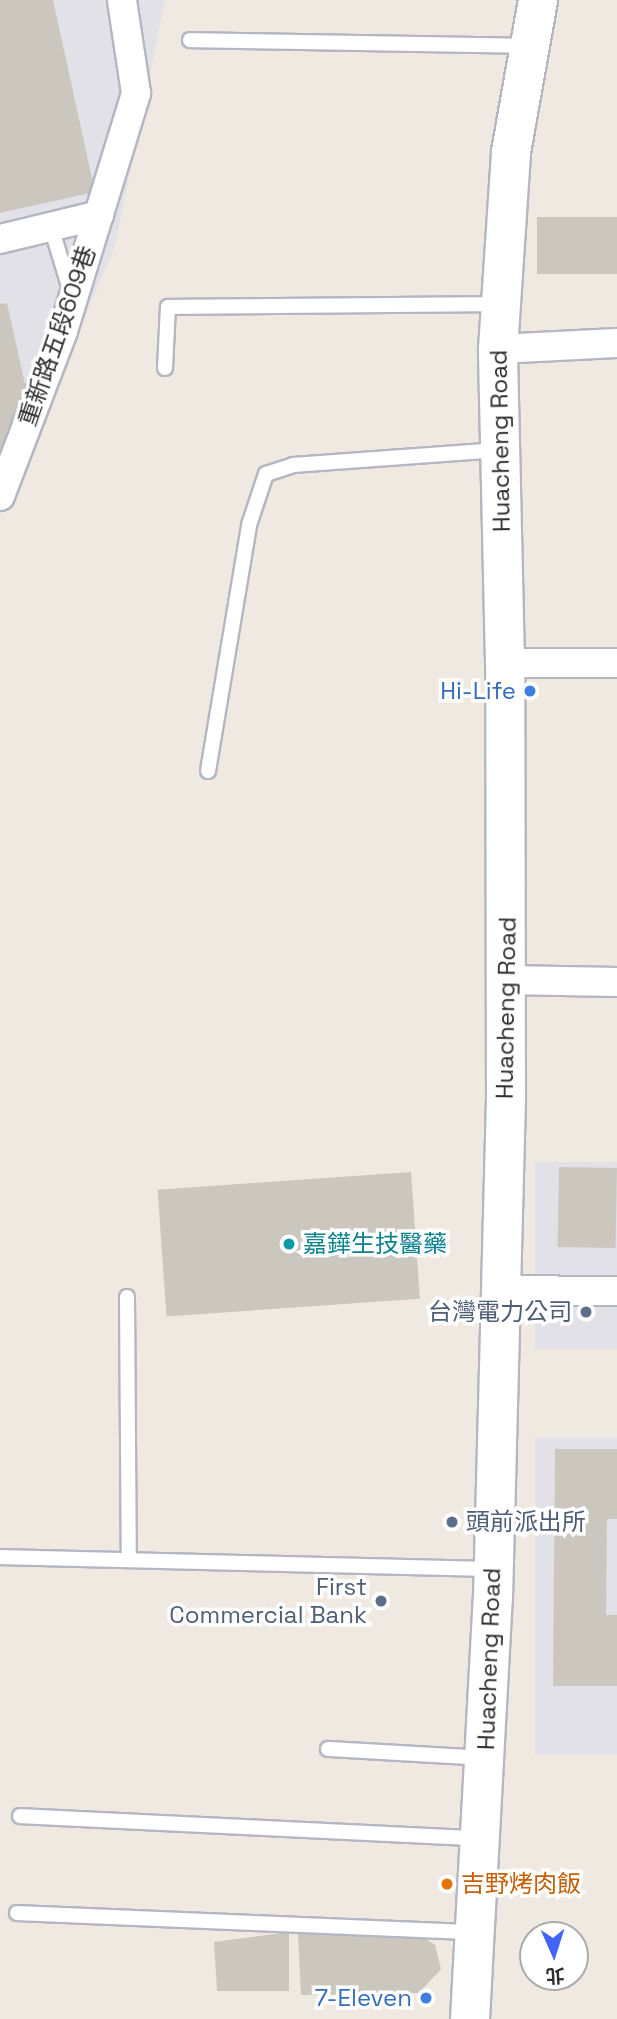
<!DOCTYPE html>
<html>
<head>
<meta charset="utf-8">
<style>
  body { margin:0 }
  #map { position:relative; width:617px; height:2019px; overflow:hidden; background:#efe9e1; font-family:"Space Grotesk","Noto Sans TC",sans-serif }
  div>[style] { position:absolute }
  .industrial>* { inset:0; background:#e3e1e8; transform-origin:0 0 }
  .building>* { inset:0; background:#cbc7bf; transform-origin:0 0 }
  .roads { filter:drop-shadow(2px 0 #b4b7c1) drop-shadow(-2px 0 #b4b7c1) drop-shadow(0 2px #b4b7c1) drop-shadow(0 -2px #b4b7c1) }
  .lane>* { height:14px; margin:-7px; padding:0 7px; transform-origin:7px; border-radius:7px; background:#fff }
  .street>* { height:28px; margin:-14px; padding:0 14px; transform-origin:14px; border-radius:14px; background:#fff }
  .secondary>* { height:38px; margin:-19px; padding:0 19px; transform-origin:19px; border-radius:19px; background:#fff }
  .dots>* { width:19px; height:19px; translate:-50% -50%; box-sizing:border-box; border:4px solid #fff; border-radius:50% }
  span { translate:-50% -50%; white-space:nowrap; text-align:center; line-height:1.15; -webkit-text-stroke:7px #fff; paint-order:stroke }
  .street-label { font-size:24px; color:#2e2e2e }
  .shop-label { font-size:24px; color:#366cbe }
  .right { translate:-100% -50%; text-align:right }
  .culture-label { font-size:24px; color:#0d838f }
  .left { translate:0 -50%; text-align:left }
  .service-label { font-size:24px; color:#4e5e75 }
  .food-label { font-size:24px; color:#c56008 }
  .north { position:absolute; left:519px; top:1921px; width:70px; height:70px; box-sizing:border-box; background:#fff; border:2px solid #ababab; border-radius:50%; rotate:177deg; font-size:19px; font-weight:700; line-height:28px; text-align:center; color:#2e2e2e }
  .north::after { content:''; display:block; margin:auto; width:24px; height:32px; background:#4264fb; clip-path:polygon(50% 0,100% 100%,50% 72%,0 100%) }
</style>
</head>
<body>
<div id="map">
  <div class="industrial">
    <div style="clip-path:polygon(0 0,165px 0,115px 246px,0 517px)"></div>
    <div style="left:535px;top:1162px;width:82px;height:187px"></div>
    <div style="left:617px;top:1438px;width:317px;height:82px;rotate:90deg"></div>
  </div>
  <div class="building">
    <div style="clip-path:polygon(0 0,53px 0,95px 192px,0 213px)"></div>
    <div style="left:617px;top:217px;width:57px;height:80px;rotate:90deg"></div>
    <div style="clip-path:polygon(7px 303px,26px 389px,0 455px,0 304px)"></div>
    <div style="left:559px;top:1167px;width:58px;height:80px;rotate:1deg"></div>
    <div style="left:411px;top:1172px;width:127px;height:254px;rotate:86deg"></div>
    <div style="clip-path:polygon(555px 1449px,617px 1449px,617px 1519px,607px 1519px,606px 1615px,617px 1615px,617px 1686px,553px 1686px)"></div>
    <div style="clip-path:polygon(289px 1932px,289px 1991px,217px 1991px,214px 1942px)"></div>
    <div style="clip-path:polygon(298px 1934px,424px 1938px,435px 1945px,441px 1969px,419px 1993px,301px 1995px)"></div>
  </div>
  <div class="roads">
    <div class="lane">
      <div style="left:190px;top:40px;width:339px;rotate:1deg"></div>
      <div style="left:51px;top:227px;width:69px;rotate:73.1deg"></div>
      <div style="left:165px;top:368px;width:61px;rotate:-87.2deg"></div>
      <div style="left:168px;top:307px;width:330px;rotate:-0.5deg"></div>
      <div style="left:208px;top:771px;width:249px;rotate:-80.5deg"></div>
      <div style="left:249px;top:525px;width:54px;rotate:-71.6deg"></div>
      <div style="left:266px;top:474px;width:28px;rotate:-18deg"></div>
      <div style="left:293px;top:465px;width:206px;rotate:-4.2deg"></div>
      <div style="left:127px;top:1297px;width:263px;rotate:89.6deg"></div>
      <div style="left:0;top:1557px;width:492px;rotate:1.4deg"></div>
      <div style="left:328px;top:1749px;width:155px;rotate:3.3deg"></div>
      <div style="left:20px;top:1816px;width:459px;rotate:2.8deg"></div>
      <div style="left:17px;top:1913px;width:456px;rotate:2.4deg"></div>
    </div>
    <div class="street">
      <div style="left:0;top:239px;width:102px;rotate:-13.6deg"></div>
      <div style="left:498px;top:349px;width:119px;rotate:-2.9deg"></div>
      <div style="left:0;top:496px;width:177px;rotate:-69.1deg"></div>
      <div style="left:63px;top:331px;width:249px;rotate:-72.9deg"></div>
      <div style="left:136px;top:93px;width:94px;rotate:-98.6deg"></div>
      <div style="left:505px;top:663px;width:112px"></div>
      <div style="left:506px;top:980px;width:111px;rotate:1deg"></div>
      <div style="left:500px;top:1290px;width:117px;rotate:0.5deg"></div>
    </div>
    <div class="secondary">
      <div style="left:470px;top:2019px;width:422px;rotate:-86.9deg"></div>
      <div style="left:493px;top:1598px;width:500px;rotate:-88.51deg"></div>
      <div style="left:506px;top:1098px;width:435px;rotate:-90.1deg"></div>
      <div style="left:505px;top:663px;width:314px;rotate:-91.3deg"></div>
      <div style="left:498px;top:349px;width:197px;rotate:-86.2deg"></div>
      <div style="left:511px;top:152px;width:154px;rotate:-79.9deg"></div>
    </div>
  </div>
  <div class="dots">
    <div style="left:530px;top:691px;background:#3f7fe0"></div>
    <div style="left:289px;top:1244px;background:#0f9aa8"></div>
    <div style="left:586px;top:1312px;background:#5c6f8a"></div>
    <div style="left:452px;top:1522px;background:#5c6f8a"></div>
    <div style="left:381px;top:1601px;background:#5c6f8a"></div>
    <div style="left:447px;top:1884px;background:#e8710a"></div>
    <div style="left:426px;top:1998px;background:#3f7fe0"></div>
  </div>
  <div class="street-label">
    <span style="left:57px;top:336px;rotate:-71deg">重新路五段609巷</span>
    <span style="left:500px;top:441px;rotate:-91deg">Huacheng Road</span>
    <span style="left:506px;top:1008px;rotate:-89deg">Huacheng Road</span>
    <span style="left:489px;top:1659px;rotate:-88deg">Huacheng Road</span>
  </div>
  <div class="shop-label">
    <span class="right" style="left:516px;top:691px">Hi-Life</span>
    <span class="right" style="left:412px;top:1998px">7-Eleven</span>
  </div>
  <div class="culture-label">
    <span class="left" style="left:303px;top:1244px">嘉鏵生技醫藥</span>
  </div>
  <div class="service-label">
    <span class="right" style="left:572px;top:1312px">台灣電力公司</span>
    <span class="left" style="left:466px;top:1522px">頭前派出所</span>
    <span class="right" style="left:367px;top:1601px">First<br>Commercial Bank</span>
  </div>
  <div class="food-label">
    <span class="left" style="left:461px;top:1884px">吉野烤肉飯</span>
  </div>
  <div class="north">北</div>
</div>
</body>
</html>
